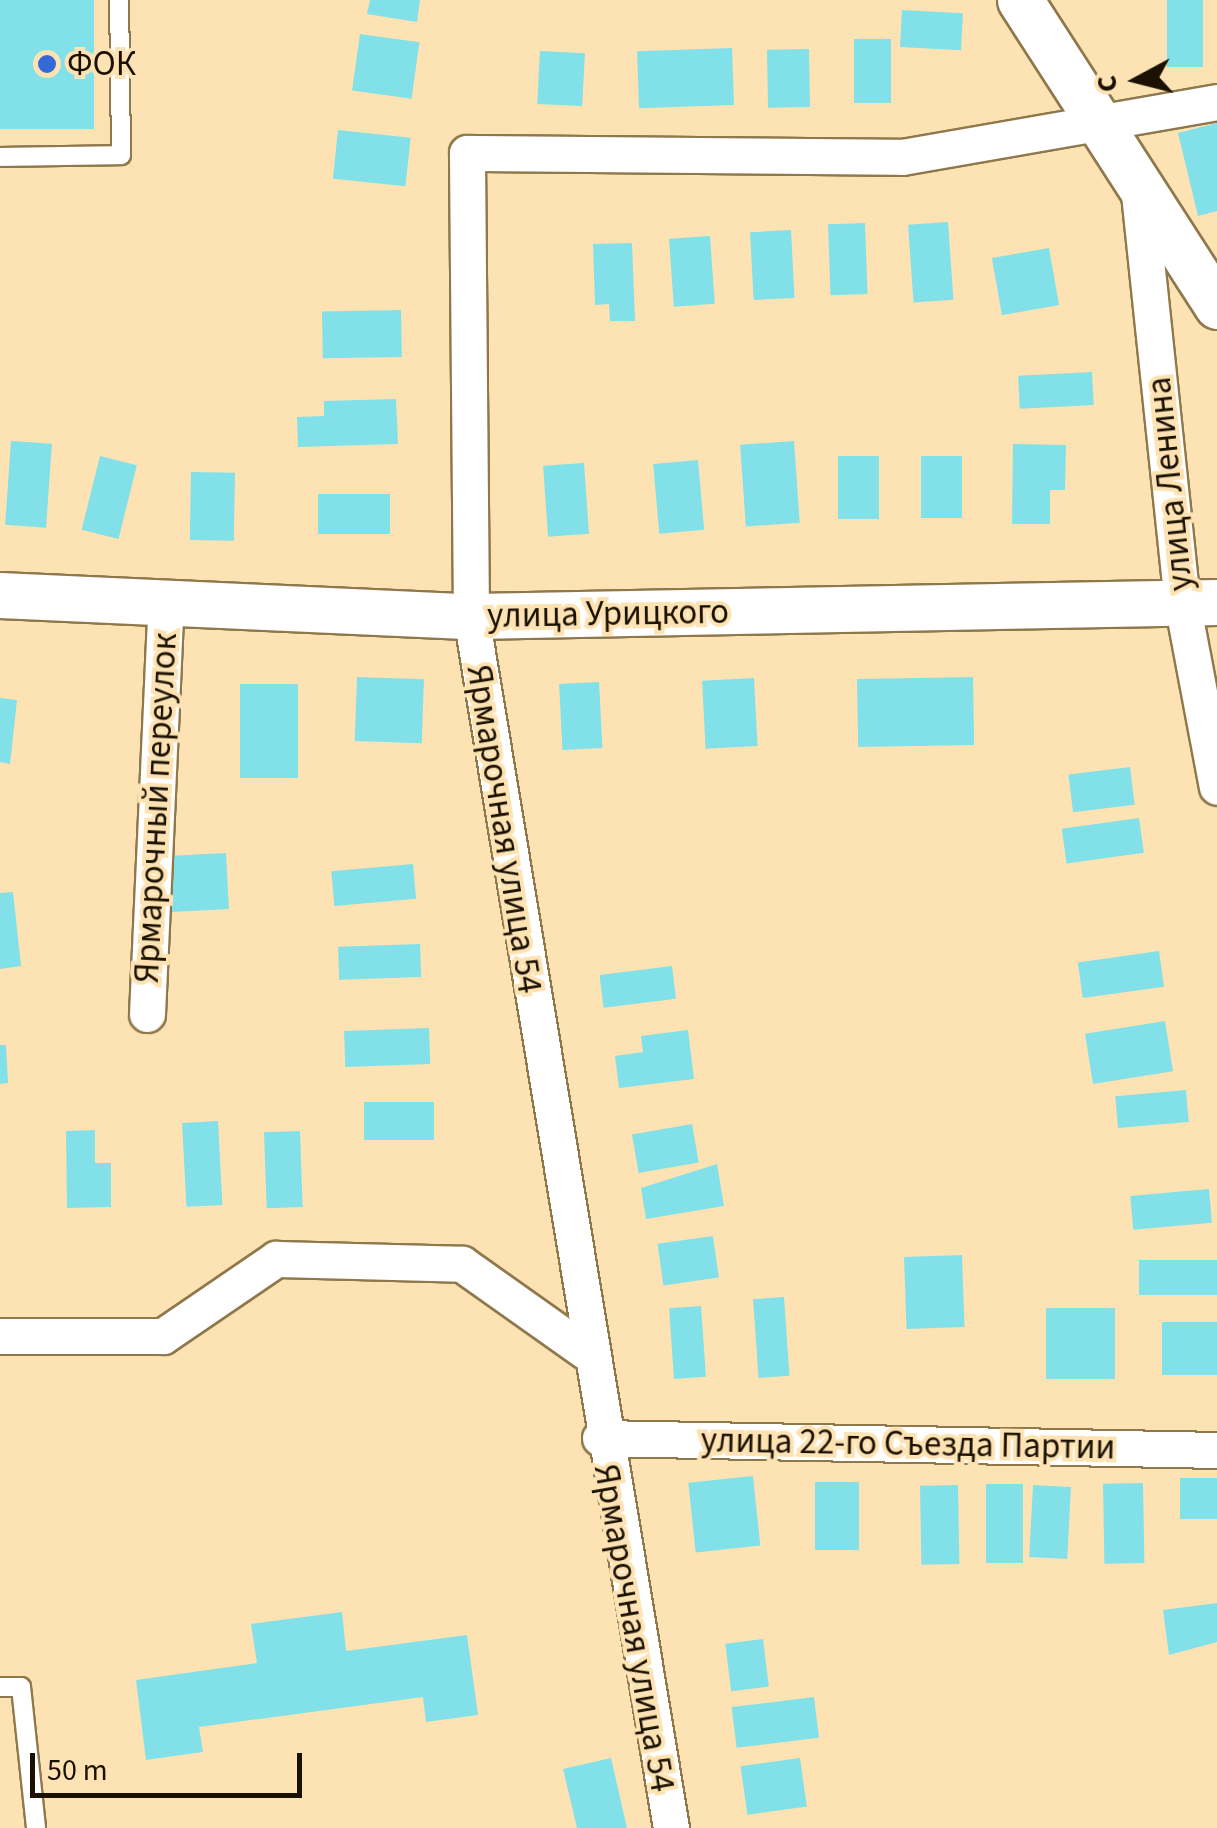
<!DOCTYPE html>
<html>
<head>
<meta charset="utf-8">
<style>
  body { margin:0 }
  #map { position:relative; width:1217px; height:1828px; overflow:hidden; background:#fde3b3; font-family:"Source Sans 3",sans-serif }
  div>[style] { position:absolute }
  .building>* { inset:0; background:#82e0e8; transform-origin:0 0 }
  .roads { filter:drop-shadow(2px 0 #8f784b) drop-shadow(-2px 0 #8f784b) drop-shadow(0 2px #8f784b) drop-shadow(0 -2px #8f784b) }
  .service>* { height:18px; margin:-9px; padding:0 9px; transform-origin:9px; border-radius:9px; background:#fff }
  .minor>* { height:35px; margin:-17.5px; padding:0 17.5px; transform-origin:17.5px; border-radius:17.5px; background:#fff }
  .tertiary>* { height:45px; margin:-22.5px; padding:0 22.5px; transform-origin:22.5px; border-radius:22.5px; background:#fff }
  .dots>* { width:28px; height:28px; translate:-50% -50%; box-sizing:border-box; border:5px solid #fde3b3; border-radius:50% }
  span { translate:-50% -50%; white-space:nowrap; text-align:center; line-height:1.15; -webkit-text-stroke:8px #fde3b3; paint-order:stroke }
  .poi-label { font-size:35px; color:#1a1102 }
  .left { translate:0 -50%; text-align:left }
  .street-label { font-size:35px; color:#1a1102 }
  .north { position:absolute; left:1087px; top:30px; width:100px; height:100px; -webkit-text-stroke:8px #fde3b3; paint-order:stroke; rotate:263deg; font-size:28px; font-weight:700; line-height:40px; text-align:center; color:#1a1102 }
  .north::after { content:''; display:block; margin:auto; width:35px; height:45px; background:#1a1102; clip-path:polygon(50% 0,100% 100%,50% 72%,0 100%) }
  .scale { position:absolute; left:30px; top:1753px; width:272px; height:45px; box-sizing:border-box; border:5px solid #1a1102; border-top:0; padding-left:12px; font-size:30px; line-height:35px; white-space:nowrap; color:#1a1102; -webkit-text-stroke:8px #fde3b3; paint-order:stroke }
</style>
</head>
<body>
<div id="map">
  <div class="building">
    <div style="left:0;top:0;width:94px;height:129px"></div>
    <div style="clip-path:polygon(370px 0,420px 0,417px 22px,367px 14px)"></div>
    <div style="left:1167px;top:0;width:36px;height:67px"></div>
    <div style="left:902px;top:10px;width:61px;height:37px;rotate:3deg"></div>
    <div style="left:360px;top:34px;width:60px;height:57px;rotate:8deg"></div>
    <div style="left:854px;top:39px;width:37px;height:64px"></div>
    <div style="left:732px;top:48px;width:57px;height:95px;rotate:88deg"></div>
    <div style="left:809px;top:49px;width:58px;height:42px;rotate:89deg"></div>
    <div style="left:540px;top:51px;width:45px;height:53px;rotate:3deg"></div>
    <div style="clip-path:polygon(1217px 123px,1217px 211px,1198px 216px,1178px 133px)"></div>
    <div style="left:338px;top:130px;width:73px;height:49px;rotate:6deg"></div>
    <div style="left:948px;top:222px;width:78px;height:40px;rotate:86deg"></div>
    <div style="left:865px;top:223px;width:71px;height:37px;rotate:88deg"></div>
    <div style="left:791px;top:230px;width:68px;height:41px;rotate:87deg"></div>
    <div style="left:710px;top:236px;width:68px;height:41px;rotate:86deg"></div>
    <div style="clip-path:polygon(632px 243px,635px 321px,610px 321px,609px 304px,595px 305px,593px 244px)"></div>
    <div style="left:1049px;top:248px;width:58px;height:58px;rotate:80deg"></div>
    <div style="left:401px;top:310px;width:47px;height:79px;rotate:89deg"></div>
    <div style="left:1092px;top:372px;width:33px;height:74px;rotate:87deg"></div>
    <div style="clip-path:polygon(396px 399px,398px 444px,298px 447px,297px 417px,324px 416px,324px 401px)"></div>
    <div style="left:11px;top:441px;width:41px;height:84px;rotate:4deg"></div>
    <div style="left:794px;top:441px;width:82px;height:54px;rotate:86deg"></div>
    <div style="clip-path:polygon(1013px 444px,1066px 445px,1065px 490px,1050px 490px,1050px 524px,1012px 524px)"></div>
    <div style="left:100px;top:456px;width:38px;height:76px;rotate:14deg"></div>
    <div style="left:838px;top:456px;width:41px;height:63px"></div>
    <div style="left:921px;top:456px;width:41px;height:62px"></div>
    <div style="left:698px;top:460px;width:70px;height:45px;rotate:85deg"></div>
    <div style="left:584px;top:463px;width:71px;height:41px;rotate:86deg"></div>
    <div style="left:191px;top:472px;width:44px;height:68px;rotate:1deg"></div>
    <div style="left:318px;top:494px;width:72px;height:40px"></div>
    <div style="left:357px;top:677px;width:67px;height:64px;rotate:2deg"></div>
    <div style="left:973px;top:677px;width:68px;height:116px;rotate:89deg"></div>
    <div style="left:754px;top:678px;width:68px;height:52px;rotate:87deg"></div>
    <div style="left:599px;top:682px;width:66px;height:40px;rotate:87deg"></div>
    <div style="left:240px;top:684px;width:58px;height:94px"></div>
    <div style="clip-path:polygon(0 698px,17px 700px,10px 764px,0 762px)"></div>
    <div style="left:1130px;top:767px;width:38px;height:62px;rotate:83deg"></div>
    <div style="left:1139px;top:818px;width:35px;height:78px;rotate:82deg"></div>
    <div style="left:226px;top:853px;width:56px;height:58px;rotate:87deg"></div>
    <div style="left:413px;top:864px;width:35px;height:82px;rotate:85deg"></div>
    <div style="clip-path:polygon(13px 892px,21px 966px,0 969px,0 893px)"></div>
    <div style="left:420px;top:944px;width:33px;height:82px;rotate:88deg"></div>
    <div style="left:1159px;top:951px;width:36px;height:82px;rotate:82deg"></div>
    <div style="left:672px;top:966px;width:33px;height:73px;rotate:83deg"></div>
    <div style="left:1165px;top:1021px;width:51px;height:81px;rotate:81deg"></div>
    <div style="left:429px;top:1028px;width:36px;height:85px;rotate:88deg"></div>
    <div style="clip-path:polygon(688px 1030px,694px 1079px,619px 1088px,615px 1056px,643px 1052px,641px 1036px)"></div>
    <div style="clip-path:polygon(0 1045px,6px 1045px,8px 1083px,0 1084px)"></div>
    <div style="left:1186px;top:1090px;width:32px;height:71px;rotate:85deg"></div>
    <div style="left:364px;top:1102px;width:70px;height:38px"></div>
    <div style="left:218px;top:1121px;width:84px;height:36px;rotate:87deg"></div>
    <div style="left:692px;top:1124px;width:39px;height:61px;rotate:80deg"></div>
    <div style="clip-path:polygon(95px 1130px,95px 1163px,111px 1163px,111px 1207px,67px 1208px,66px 1131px)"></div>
    <div style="left:300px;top:1131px;width:76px;height:36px;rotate:88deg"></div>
    <div style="clip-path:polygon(717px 1164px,724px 1206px,646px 1219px,641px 1188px)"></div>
    <div style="left:1209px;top:1189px;width:34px;height:79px;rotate:85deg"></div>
    <div style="left:713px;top:1236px;width:42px;height:56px;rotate:82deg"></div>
    <div style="left:962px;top:1255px;width:72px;height:58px;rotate:88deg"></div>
    <div style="left:1217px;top:1260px;width:35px;height:78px;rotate:90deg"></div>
    <div style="left:784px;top:1297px;width:79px;height:31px;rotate:86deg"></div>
    <div style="left:701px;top:1306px;width:71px;height:32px;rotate:86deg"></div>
    <div style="left:1046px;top:1308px;width:69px;height:71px"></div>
    <div style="left:1217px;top:1322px;width:53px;height:55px;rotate:90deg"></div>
    <div style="left:753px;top:1476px;width:70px;height:65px;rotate:84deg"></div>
    <div style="left:1217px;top:1478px;width:41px;height:37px;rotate:90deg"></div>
    <div style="left:815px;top:1482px;width:44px;height:68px"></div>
    <div style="left:1143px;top:1483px;width:80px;height:40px;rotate:89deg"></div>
    <div style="left:986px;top:1484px;width:37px;height:79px"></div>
    <div style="left:958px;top:1485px;width:79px;height:38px;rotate:89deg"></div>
    <div style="left:1033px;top:1485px;width:38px;height:72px;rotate:3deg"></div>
    <div style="clip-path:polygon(1217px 1603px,1217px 1642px,1169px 1655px,1163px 1610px)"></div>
    <div style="clip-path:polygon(342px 1612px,346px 1651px,467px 1635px,478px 1715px,426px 1722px,423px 1697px,199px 1727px,203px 1752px,146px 1760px,136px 1680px,257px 1663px,251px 1624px)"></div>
    <div style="left:763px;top:1639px;width:48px;height:38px;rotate:83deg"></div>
    <div style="left:814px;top:1697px;width:41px;height:83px;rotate:83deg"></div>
    <div style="clip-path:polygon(611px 1758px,627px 1828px,577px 1828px,563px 1769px)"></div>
    <div style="left:800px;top:1758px;width:49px;height:60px;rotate:82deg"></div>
  </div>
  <div class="roads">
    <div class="service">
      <div style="left:0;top:157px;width:121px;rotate:-0.9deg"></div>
      <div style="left:121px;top:155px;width:155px;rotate:-90.7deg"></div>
      <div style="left:0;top:1687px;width:21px"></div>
      <div style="left:21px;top:1687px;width:142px;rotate:83.9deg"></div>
    </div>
    <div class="minor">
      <div style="left:1138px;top:184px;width:420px;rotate:84deg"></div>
      <div style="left:1182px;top:602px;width:188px;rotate:79.3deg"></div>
      <div style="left:147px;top:1014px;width:413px;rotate:-87.4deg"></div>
      <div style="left:0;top:1336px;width:163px"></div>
      <div style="left:163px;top:1336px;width:137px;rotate:-34.3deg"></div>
      <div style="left:276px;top:1259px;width:186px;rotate:1.5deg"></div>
      <div style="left:462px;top:1264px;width:151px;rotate:35.3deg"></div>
      <div style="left:600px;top:1438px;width:617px;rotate:1.11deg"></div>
      <div style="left:671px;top:1828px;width:1228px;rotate:-99.37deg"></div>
      <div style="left:471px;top:616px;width:463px;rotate:-90.5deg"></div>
      <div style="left:467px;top:153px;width:435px;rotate:0.5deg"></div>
      <div style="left:902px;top:157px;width:320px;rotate:-9.9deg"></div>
    </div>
    <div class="tertiary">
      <div style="left:1020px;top:0;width:364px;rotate:57.2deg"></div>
      <div style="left:0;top:595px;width:471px;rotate:2.6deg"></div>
      <div style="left:471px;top:616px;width:746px;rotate:-1.08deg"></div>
    </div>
  </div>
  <div class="dots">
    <div style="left:47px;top:64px;background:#3469d8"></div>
  </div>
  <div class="poi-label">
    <span class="left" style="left:67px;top:64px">ФОК</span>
  </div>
  <div class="street-label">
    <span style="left:1170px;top:484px;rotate:-96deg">улица Ленина</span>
    <span style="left:608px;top:614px;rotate:-1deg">улица Урицкого</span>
    <span style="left:156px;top:808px;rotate:-87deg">Ярмарочный переулок</span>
    <span style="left:504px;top:829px;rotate:81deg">Ярмарочная улица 54</span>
    <span style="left:908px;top:1444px;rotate:1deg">улица 22-го Съезда Партии</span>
    <span style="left:634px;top:1628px;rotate:80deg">Ярмарочная улица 54</span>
  </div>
  <div class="north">С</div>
  <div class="scale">50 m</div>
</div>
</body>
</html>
